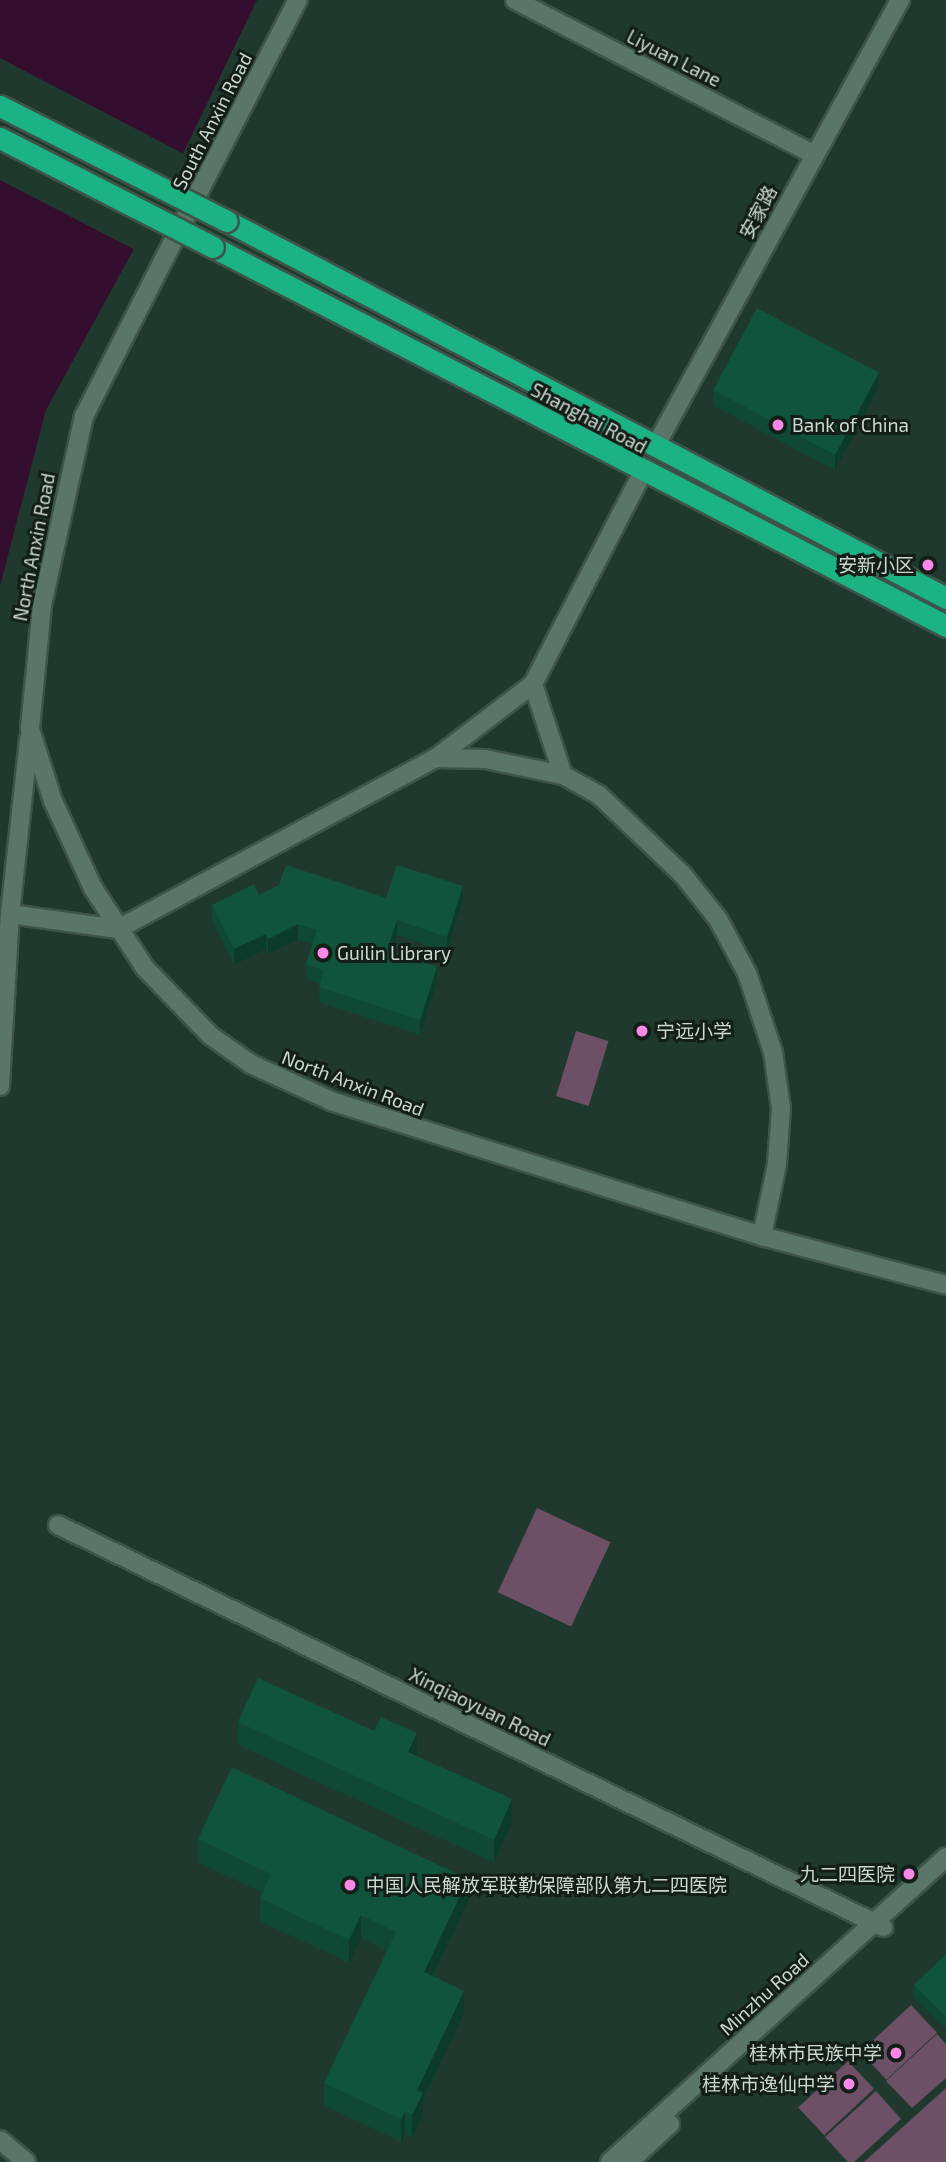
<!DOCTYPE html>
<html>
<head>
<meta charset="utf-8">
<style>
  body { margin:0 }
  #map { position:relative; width:946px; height:2162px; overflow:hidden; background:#20392f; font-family:"Exo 2","Noto Sans SC",sans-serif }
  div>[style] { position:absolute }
  .green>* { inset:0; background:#6d5066; transform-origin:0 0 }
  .water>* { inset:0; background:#340e2e }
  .pier>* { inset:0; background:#20392f }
  .roads { filter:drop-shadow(2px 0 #3e544b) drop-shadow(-2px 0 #3e544b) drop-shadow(0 2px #3e544b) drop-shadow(0 -2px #3e544b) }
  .street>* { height:18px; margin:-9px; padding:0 9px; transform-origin:9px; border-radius:9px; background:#5a7569 }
  .secondary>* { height:18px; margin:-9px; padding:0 9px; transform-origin:9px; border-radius:9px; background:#5a7569 }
  .highway>* { height:21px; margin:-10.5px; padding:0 10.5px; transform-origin:10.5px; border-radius:10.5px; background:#1bb284 }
  .bridges { filter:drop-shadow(2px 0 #3e544b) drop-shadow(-2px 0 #3e544b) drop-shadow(0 2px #3e544b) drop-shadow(0 -2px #3e544b) }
  .highway-bridge>* { height:21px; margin:-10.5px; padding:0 10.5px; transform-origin:10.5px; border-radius:10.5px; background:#1bb284 }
  .wall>* { inset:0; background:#0f4835 }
  .shaded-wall>* { inset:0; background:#0c3b2b }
  .building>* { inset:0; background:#11543e; transform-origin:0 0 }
  .dots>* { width:19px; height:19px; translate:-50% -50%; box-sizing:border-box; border:4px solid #131e19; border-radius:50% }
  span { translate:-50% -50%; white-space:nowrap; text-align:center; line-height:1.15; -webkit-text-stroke:6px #131e19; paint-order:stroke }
  .street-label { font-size:19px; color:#cad9d2 }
  .poi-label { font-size:19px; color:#cad9d2 }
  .left { translate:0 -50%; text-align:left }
  .right { translate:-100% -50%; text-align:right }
</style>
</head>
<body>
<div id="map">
  <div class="green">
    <div style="left:576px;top:1031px;width:34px;height:68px;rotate:17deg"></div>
    <div style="left:537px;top:1508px;width:81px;height:93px;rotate:25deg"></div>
    <div style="left:911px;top:2005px;width:38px;height:69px;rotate:47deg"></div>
    <div style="clip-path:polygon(937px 2034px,946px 2044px,946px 2078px,912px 2108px,886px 2081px)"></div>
    <div style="left:848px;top:2061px;width:38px;height:68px;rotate:47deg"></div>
    <div style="clip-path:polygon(946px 2088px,946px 2162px,864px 2162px)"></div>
    <div style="clip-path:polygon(876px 2091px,901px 2119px,854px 2162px,848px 2162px,825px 2137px)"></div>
  </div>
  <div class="water">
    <div style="clip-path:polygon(0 0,257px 0,160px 201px,46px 410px,0 586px)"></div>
  </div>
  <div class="pier">
    <div style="clip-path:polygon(0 58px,186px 155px,137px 251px,0 180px)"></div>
  </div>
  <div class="roads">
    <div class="street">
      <div style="left:515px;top:0;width:335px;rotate:27.3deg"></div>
      <div style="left:163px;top:261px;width:294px;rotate:-62.7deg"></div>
      <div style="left:656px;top:445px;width:508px;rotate:-61.26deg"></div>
      <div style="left:533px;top:684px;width:96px;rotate:71.8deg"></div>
      <div style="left:563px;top:775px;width:41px;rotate:29.1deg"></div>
      <div style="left:599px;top:795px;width:116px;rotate:43.6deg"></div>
      <div style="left:683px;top:875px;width:56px;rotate:51.5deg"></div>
      <div style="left:718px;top:919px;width:61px;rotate:61.8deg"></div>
      <div style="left:747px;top:973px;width:83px;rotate:71.8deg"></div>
      <div style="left:773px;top:1052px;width:57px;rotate:81.9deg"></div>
      <div style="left:781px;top:1108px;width:56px;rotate:94.1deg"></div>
      <div style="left:777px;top:1164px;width:74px;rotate:101.8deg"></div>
      <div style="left:436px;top:758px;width:49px;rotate:1.2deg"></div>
      <div style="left:485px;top:759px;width:80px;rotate:11.6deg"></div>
      <div style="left:10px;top:914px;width:109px;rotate:7.9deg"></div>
      <div style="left:118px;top:929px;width:361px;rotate:-28.3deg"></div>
      <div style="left:436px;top:758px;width:122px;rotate:-37.3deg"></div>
      <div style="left:533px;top:684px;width:239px;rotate:-62.6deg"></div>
      <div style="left:58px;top:1525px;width:918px;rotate:25.98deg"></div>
    </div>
    <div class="secondary">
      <div style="left:163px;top:261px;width:174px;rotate:117deg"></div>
      <div style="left:84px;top:416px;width:195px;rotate:102.5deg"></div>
      <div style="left:42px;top:606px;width:124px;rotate:95.6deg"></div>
      <div style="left:30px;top:729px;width:76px;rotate:72.3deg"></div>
      <div style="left:53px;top:801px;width:96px;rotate:65.3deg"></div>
      <div style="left:93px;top:888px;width:95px;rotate:57deg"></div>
      <div style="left:145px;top:968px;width:95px;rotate:45.9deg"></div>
      <div style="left:211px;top:1036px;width:49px;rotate:35deg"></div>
      <div style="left:251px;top:1064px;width:88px;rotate:24.8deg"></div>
      <div style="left:331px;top:1101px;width:452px;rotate:17.4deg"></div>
      <div style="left:762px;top:1236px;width:190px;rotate:14.9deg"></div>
      <div style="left:0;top:1086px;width:172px;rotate:-86.7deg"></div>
      <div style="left:10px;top:914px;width:176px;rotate:-83.8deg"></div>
      <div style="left:0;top:2140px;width:34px;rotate:40deg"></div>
      <div style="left:610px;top:2162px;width:454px;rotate:-42.2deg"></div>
      <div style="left:629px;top:2162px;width:56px;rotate:-42.8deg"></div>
    </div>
    <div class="highway">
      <div style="left:227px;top:221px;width:812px;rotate:27.67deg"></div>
      <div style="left:213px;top:247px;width:825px;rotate:27.34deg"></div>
    </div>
  </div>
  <div class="bridges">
    <div class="highway-bridge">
      <div style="left:0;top:106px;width:254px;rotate:26.9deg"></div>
      <div style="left:0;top:138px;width:239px;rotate:27.1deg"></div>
    </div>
  </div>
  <div class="wall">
    <div style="clip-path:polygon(879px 388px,835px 470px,714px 406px,714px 390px)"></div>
    <div style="clip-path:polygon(259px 895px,463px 902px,447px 952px,397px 935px,392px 952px,437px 982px,420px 1035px,319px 1002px,320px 984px,306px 979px,306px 964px,313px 944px,298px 940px,268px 954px,266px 949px,234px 965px,212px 920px,212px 905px)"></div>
    <div style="clip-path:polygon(238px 1722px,512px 1822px,494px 1863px,238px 1745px)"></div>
    <div style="clip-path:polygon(198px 1839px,468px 1901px,433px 1976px,464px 2013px,423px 2100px,423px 2116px,412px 2138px,405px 2134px,401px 2142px,324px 2105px,324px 2083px,387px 1951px,361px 1938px,349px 1963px,260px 1921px,260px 1898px,263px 1893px,198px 1862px)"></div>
    <div style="clip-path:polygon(946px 1954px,946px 2029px,914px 1997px,914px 1985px)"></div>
  </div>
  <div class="shaded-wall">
    <div style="clip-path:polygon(879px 372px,879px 388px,835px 470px,835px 454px)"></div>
    <div style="clip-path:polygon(463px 886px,463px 902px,447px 952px,447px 937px)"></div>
    <div style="clip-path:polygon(397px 920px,397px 935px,387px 966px,387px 950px)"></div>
    <div style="clip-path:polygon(298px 924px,298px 940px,268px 954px,268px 939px)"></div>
    <div style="clip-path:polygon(266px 934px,266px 949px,234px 965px,234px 949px)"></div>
    <div style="clip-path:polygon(437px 967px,437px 982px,420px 1035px,420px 1020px)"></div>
    <div style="clip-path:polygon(417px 1733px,417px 1756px,408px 1752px)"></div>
    <div style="clip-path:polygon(512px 1799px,512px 1822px,494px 1863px,494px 1840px)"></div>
    <div style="clip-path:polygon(468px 1879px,468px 1901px,424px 1994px,424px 1972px)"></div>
    <div style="clip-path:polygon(361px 1915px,361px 1938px,349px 1963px,349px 1940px)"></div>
    <div style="clip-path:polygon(464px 1991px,464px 2013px,423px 2100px,423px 2116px,412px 2138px,412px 2115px,417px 2090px)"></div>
    <div style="clip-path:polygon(405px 2111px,405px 2134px,401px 2142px,401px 2119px)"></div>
  </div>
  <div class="building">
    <div style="left:757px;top:308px;width:138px;height:93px;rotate:28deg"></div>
    <div style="clip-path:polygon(286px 865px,386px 898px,397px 865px,463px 886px,447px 937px,397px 920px,387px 950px,437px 967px,420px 1020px,319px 987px,324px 970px,306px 964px,317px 930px,298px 924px,268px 939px,266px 934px,234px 949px,212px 905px,254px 884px,259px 895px,279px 885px)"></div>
    <div style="clip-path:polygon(258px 1678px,374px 1731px,381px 1717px,417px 1733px,408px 1752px,512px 1799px,494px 1840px,238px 1722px)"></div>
    <div style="clip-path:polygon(232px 1767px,468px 1879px,424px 1972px,464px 1991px,417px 2090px,423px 2093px,412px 2115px,405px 2111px,401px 2119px,324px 2083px,396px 1932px,361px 1915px,349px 1940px,260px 1898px,271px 1874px,198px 1839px)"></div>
    <div style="clip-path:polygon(946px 1954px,946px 2017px,914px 1985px)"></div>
  </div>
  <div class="dots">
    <div style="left:778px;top:425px;background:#fb87e6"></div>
    <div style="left:928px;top:565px;background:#fb87e6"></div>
    <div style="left:323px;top:953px;background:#fb87e6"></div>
    <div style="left:642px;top:1031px;background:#fb87e6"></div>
    <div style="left:909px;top:1874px;background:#fb87e6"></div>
    <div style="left:350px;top:1885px;background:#fb87e6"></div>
    <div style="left:896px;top:2053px;background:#fb87e6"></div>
    <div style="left:849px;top:2084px;background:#fb87e6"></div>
  </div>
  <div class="street-label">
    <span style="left:674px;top:58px;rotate:27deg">Liyuan Lane</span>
    <span style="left:212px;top:121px;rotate:-63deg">South Anxin Road</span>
    <span style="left:758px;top:212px;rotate:-62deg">安家路</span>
    <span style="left:589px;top:418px;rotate:28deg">Shanghai Road</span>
    <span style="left:34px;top:547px;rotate:-79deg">North Anxin Road</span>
    <span style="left:353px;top:1083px;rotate:21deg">North Anxin Road</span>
    <span style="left:480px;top:1707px;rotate:26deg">Xinqiaoyuan Road</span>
    <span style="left:764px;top:1994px;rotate:-42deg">Minzhu Road</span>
  </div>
  <div class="poi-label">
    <span class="left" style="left:792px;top:425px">Bank of China</span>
    <span class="right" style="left:914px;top:565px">安新小区</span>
    <span class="left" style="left:337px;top:953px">Guilin Library</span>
    <span class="left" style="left:656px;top:1031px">宁远小学</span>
    <span class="right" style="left:895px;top:1874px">九二四医院</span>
    <span class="left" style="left:366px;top:1885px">中国人民解放军联勤保障部队第九二四医院</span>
    <span class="right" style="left:882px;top:2053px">桂林市民族中学</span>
    <span class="right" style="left:835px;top:2084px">桂林市逸仙中学</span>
  </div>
</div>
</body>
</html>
